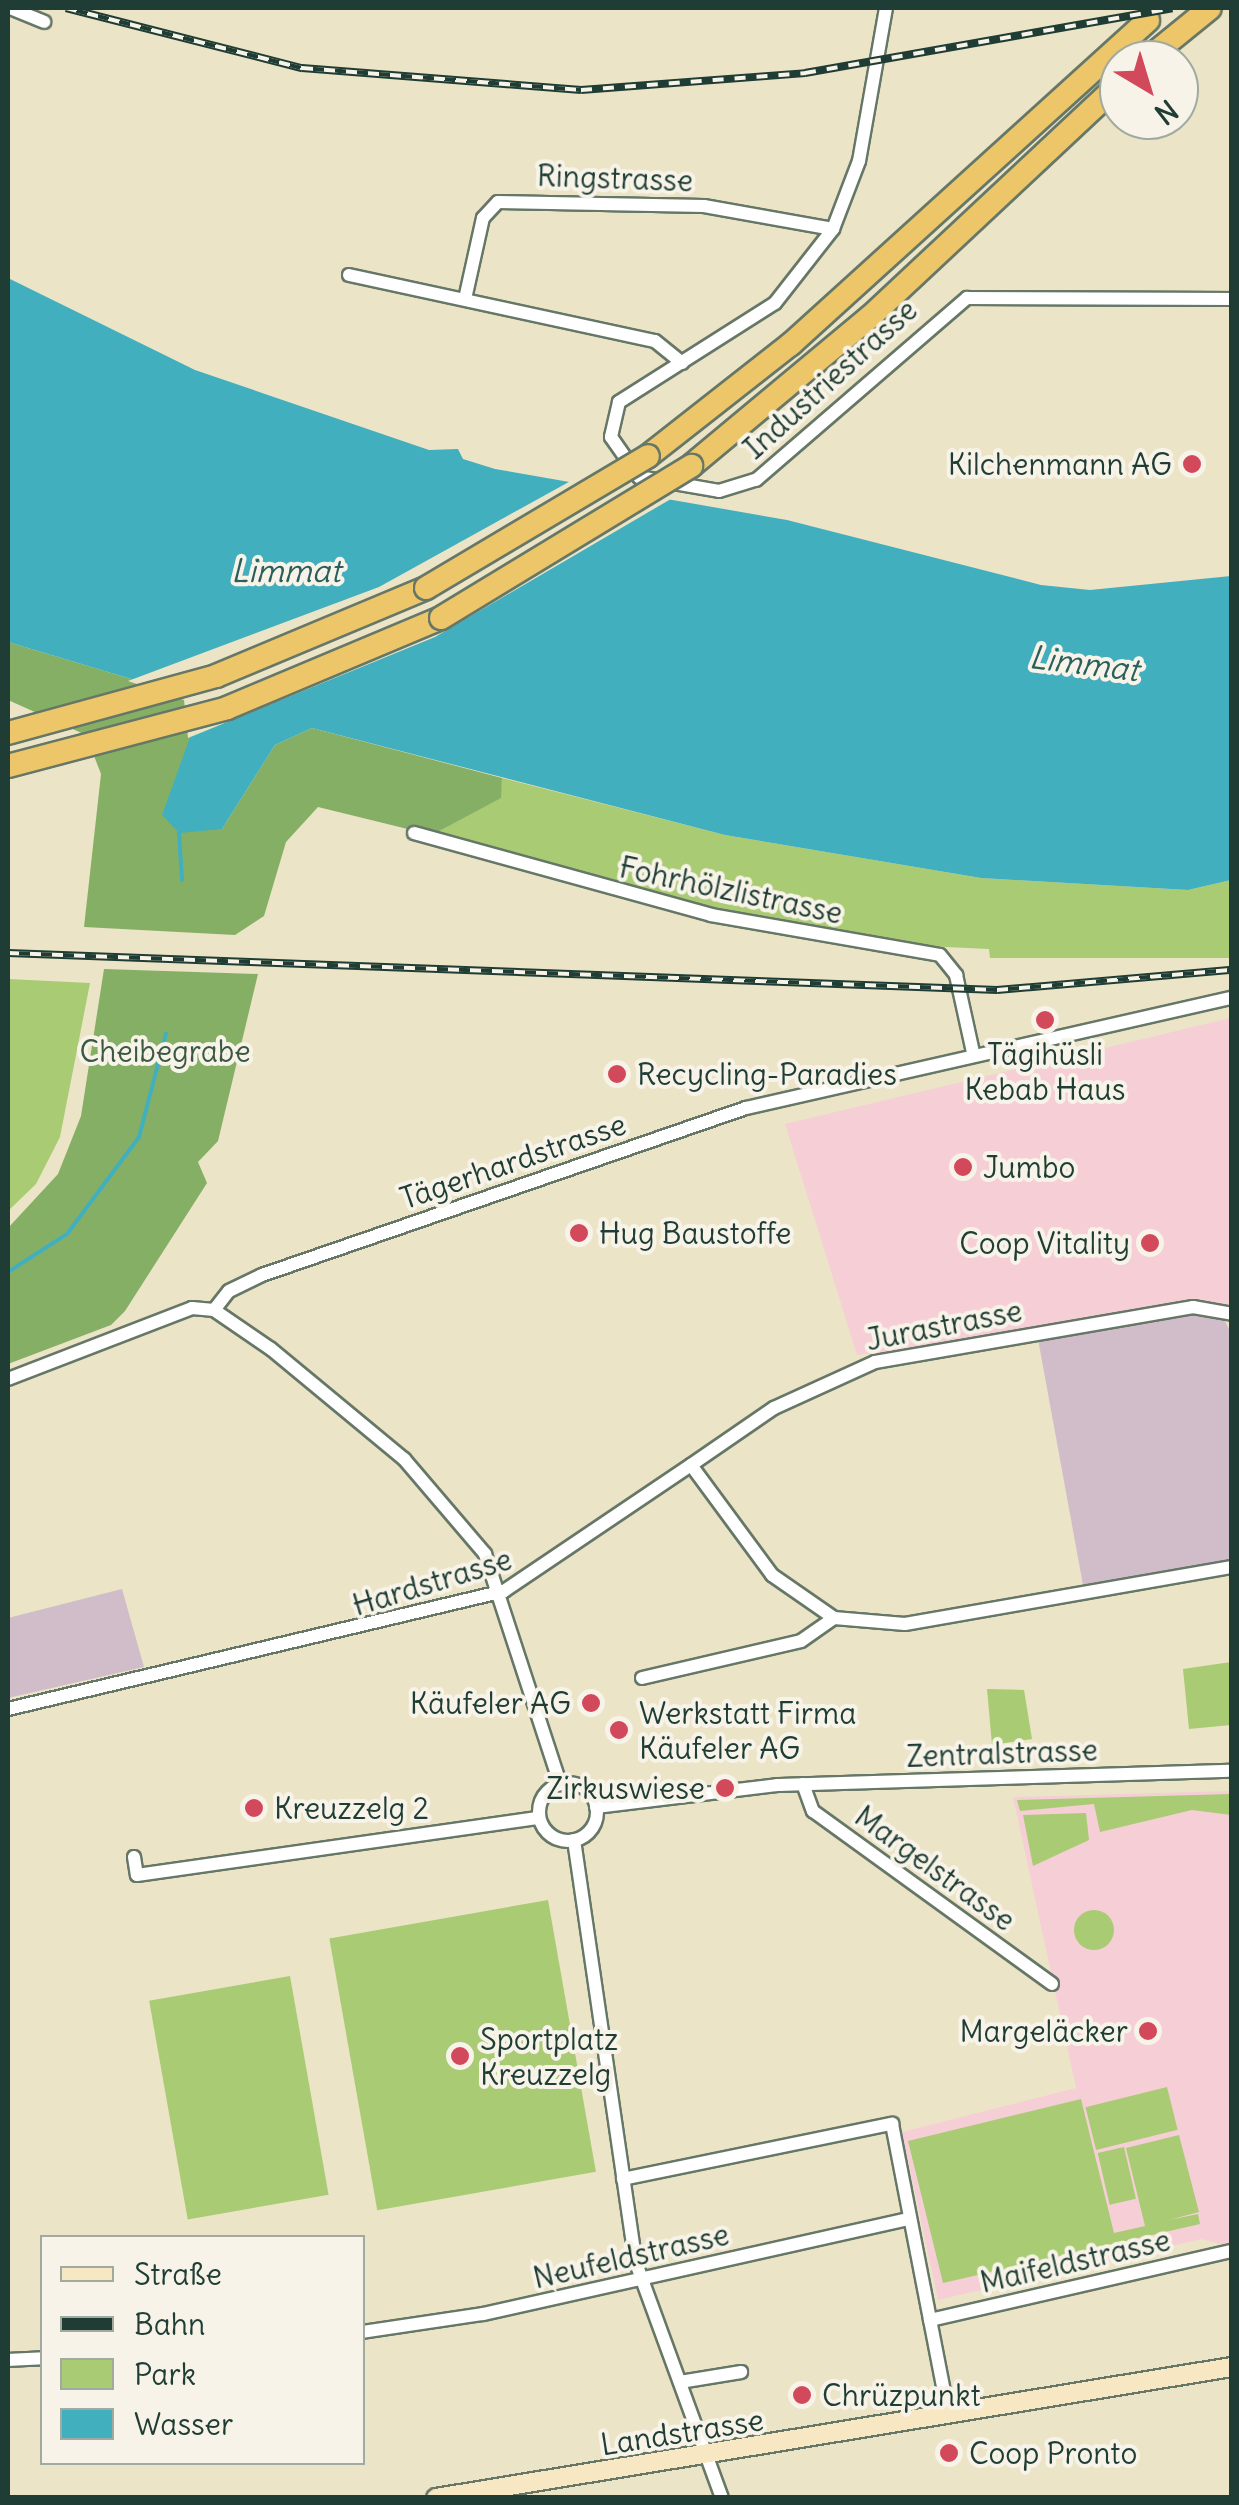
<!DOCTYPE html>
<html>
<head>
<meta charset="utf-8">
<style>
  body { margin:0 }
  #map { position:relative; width:1239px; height:2505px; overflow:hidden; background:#ebe4c6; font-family:Delius,sans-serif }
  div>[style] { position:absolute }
  .built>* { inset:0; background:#f6cfd6 }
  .industrial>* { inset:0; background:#d1bdc9 }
  .green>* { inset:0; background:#a9cb74; transform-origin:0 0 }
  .round { border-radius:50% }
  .forest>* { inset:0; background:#86af66 }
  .water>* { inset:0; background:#41afbe }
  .pier>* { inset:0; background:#ebe4c6 }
  .stream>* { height:4px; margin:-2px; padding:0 2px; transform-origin:2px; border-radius:2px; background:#41afbe }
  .roads { filter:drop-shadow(2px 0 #667767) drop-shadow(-2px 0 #667767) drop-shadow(0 2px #667767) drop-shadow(0 -2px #667767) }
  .minor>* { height:12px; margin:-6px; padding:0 6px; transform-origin:6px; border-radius:6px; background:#fff }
  .minor>.ring { margin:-6px; padding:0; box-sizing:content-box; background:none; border:12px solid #fff; border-radius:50% }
  .secondary>* { height:18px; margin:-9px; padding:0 9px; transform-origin:9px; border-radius:9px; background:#f7e8c3 }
  .motorway>* { height:22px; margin:-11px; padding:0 11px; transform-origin:11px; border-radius:11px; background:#ecc669 }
  .rail>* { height:8px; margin-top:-4px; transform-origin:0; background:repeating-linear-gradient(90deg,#f7f3e8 0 11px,#1f3d34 0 22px); box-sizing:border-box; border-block:2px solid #1f3d34 }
  .bridges { filter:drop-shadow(2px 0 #667767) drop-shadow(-2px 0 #667767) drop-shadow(0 2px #667767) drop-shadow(0 -2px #667767) }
  .motorway-bridge>* { height:22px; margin:-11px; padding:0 11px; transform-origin:11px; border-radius:11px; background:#ecc669 }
  .dots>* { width:28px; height:28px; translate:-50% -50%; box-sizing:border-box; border:5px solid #f7f3e8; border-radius:50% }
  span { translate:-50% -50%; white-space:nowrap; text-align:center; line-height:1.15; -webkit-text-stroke:8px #f7f3e8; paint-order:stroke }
  .street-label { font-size:30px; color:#1f3d34 }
  .poi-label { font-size:30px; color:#1f3d34 }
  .right { translate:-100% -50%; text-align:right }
  .left { translate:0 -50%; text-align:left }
  .park-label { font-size:30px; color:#3b5941 }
  .water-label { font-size:32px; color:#295f5d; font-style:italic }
  .frame { position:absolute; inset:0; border:10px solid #1f3d34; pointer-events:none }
  .legend { position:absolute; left:40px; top:2235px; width:325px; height:230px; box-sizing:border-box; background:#f7f3e8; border:2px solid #a1aaa0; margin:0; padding:12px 18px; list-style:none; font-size:30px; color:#1f3d34 }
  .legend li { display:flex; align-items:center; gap:20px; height:50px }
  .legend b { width:50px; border:2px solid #a1aaa0 }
  .north { position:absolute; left:1099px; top:40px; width:100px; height:100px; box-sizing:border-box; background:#f7f3e8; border:2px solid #a1aaa0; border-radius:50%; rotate:142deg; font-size:28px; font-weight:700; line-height:40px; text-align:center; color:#1f3d34 }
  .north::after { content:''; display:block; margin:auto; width:35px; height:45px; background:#d1495b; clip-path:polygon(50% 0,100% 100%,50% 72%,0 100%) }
</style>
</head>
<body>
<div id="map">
  <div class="built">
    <div style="clip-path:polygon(1231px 1018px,1231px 1313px,857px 1355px,785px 1124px)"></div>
    <div style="clip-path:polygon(1231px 1791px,1231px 2247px,1202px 2239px,938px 2300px,902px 2132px,1076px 2088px,1013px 1797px)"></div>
  </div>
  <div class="industrial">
    <div style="clip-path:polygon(1194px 1312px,1224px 1319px,1232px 1335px,1231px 1559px,1083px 1585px,1038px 1339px)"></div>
    <div style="clip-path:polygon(122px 1589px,144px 1667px,8px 1698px,8px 1618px)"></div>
  </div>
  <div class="green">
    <div style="clip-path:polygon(502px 778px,725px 835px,981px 878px,1188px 890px,1231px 880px,1231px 958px,990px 958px,989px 949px,924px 946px,664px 898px,432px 835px,500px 798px)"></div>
    <div style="clip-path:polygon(8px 979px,90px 983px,60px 1137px,36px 1184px,8px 1211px)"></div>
    <div style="clip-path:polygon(1231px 1662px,1231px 1725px,1189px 1729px,1183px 1669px)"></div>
    <div style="clip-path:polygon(987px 1689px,1024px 1690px,1032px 1739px,992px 1745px)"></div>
    <div style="clip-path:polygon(1231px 1794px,1231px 1815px,1192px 1810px,1100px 1832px,1094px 1804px,1020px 1811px,1017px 1800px)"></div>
    <div style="clip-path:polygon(1086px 1813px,1089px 1840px,1033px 1866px,1023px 1815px)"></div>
    <div style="left:548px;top:1900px;width:276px;height:222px;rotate:80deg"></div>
    <div class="round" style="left:1074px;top:1910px;width:40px;height:40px"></div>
    <div style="left:290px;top:1976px;width:222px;height:143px;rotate:80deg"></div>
    <div style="left:1167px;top:2087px;width:44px;height:84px;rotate:76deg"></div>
    <div style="clip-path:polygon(1081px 2099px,1114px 2233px,1145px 2226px,1126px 2148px,1179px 2135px,1199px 2212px,1169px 2220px,1198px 2214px,1200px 2224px,943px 2283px,908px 2141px)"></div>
    <div style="left:1124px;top:2147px;width:53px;height:27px;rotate:77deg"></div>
  </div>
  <div class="forest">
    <div style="clip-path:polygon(8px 642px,188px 696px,222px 829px,275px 745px,312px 728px,502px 778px,501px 798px,432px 835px,318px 807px,286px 842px,264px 916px,235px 935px,84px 927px,101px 774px,86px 735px,8px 700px)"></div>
    <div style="clip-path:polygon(104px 969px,258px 974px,218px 1141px,198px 1162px,207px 1183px,125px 1311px,111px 1325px,8px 1364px,8px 1228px,58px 1174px,81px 1116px)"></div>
  </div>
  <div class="water">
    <div style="clip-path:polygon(8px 278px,195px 370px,429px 450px,458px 449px,463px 459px,495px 469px,787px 520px,1041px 585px,1090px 590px,1231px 576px,1231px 880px,1188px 890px,981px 878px,725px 835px,312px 728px,275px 745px,222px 829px,179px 833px,162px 815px,197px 718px,188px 696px,8px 642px)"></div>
  </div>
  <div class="pier">
    <div style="clip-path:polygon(576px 478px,676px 496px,435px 637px,188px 738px,184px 700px,128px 681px,379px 587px)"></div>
  </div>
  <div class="stream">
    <div style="left:179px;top:833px;width:47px;rotate:86.3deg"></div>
    <div style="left:8px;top:1272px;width:70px;rotate:-32.8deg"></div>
    <div style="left:67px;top:1234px;width:121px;rotate:-53.4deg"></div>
    <div style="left:139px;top:1137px;width:107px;rotate:-75.4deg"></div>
  </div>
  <div class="roads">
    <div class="minor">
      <div style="left:10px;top:8px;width:37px;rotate:22deg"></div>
      <div style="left:886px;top:8px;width:155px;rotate:100deg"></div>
      <div style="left:859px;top:161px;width:73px;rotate:110.9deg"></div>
      <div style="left:833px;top:229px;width:94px;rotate:128.1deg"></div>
      <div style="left:775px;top:303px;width:185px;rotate:147.6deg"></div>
      <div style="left:619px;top:402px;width:36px;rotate:103deg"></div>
      <div style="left:611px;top:437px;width:49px;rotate:55deg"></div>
      <div style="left:639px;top:477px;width:81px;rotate:9.9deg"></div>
      <div style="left:719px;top:491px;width:39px;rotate:-17deg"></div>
      <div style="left:756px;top:480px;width:279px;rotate:-40.8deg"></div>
      <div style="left:967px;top:298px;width:265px;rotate:0.2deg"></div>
      <div style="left:349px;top:275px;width:313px;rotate:12.2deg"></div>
      <div style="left:655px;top:341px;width:35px;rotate:39deg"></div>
      <div style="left:465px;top:299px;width:83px;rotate:-77.5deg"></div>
      <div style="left:483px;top:218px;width:22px;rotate:-47deg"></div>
      <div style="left:498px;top:202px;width:206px;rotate:1.1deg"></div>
      <div style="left:704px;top:206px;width:131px;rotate:10.1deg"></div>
      <div style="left:414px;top:833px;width:308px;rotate:15.4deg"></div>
      <div style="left:711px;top:915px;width:232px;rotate:9.9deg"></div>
      <div style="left:940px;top:955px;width:26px;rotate:51deg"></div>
      <div style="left:956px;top:975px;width:79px;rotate:77.6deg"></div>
      <div style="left:214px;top:1310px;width:24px;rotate:-52deg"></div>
      <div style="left:229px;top:1291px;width:37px;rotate:-26deg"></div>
      <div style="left:262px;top:1275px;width:512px;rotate:-19.04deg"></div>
      <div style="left:746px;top:1108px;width:498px;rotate:-12.8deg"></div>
      <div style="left:8px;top:1379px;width:197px;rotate:-21.1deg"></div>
      <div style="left:192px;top:1308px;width:22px;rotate:5deg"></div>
      <div style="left:214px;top:1310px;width:69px;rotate:34.4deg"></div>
      <div style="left:271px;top:1349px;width:173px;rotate:39.6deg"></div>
      <div style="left:404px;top:1459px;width:125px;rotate:49.5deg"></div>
      <div style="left:485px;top:1554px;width:242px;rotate:71.9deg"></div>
      <div style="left:691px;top:1465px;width:101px;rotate:-34.5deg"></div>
      <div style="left:774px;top:1408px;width:111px;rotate:-24.5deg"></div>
      <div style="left:875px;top:1362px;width:323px;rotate:-9.8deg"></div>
      <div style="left:1193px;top:1307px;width:40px;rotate:10deg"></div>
      <div style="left:642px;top:1678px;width:163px;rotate:-13.1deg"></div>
      <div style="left:801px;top:1641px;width:40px;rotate:-34.9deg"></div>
      <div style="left:8px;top:1709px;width:510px;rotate:-13.38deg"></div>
      <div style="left:504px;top:1591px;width:225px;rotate:-34deg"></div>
      <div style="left:691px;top:1465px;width:137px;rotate:53.6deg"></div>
      <div style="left:772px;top:1575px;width:75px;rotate:34.7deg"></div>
      <div style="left:834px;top:1618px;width:71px;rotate:4.8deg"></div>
      <div style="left:905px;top:1624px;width:332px;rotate:-9.9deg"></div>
      <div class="ring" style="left:539px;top:1783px;width:46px;height:46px"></div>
      <div style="left:803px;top:1784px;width:29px;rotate:70deg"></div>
      <div style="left:813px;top:1811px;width:295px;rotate:35.9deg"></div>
      <div style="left:596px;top:1807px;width:182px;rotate:-6.9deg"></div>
      <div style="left:777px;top:1785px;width:455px;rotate:-1.8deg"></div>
      <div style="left:574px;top:1840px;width:428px;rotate:81.7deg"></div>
      <div style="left:636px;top:2263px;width:250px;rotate:69.9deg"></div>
      <div style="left:134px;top:1857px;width:18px;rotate:81deg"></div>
      <div style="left:137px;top:1875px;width:406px;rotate:-8.1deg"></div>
      <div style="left:623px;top:2179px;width:275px;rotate:-11.6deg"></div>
      <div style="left:892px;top:2124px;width:294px;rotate:79deg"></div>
      <div style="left:930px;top:2320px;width:310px;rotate:-12.9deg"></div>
      <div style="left:362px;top:2332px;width:122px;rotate:-8.5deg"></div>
      <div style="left:483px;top:2314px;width:436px;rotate:-12.6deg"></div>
      <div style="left:8px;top:2360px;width:34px;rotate:-3deg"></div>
      <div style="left:680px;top:2382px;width:62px;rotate:-9.3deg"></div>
    </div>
    <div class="secondary">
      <div style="left:436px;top:2498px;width:807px;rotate:-9.35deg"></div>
    </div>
    <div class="motorway">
      <div style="left:1146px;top:60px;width:82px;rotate:-39.1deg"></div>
      <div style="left:648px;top:456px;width:182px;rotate:-38.1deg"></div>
      <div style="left:791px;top:344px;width:482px;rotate:-42.2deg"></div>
      <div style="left:691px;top:466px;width:233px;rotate:-39.8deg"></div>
      <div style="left:870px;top:317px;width:341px;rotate:-43.1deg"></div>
      <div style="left:8px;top:733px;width:216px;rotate:-15.3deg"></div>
      <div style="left:216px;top:676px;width:228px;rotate:-22.7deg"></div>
      <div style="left:8px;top:766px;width:227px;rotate:-14.8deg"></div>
      <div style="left:227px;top:708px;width:232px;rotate:-22.8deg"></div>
    </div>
  </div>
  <div class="rail">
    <div style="left:66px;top:8px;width:244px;rotate:14.3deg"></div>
    <div style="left:302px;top:68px;width:280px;rotate:4.5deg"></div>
    <div style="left:581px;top:90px;width:225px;rotate:-4.3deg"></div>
    <div style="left:805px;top:73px;width:373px;rotate:-10deg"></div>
    <div style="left:8px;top:953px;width:990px;rotate:2.14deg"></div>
    <div style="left:997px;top:990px;width:236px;rotate:-4.9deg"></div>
  </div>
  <div class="bridges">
    <div class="motorway-bridge">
      <div style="left:426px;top:588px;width:258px;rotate:-30.7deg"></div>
      <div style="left:441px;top:618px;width:293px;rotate:-31.3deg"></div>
    </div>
  </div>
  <div class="dots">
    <div style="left:1192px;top:464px;background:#d1495b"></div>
    <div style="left:1045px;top:1020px;background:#d1495b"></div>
    <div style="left:617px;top:1074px;background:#d1495b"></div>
    <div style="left:963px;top:1167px;background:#d1495b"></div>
    <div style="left:579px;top:1233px;background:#d1495b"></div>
    <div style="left:1150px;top:1243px;background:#d1495b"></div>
    <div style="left:591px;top:1703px;background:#d1495b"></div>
    <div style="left:619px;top:1730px;background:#d1495b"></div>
    <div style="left:725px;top:1788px;background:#d1495b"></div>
    <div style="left:254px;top:1808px;background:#d1495b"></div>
    <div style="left:1148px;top:2031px;background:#d1495b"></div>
    <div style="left:460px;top:2056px;background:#d1495b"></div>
    <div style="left:802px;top:2395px;background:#d1495b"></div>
    <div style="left:949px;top:2453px;background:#d1495b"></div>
  </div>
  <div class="street-label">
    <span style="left:615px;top:178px;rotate:2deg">Ringstrasse</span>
    <span style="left:830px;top:379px;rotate:-42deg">Industriestrasse</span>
    <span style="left:731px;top:890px;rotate:12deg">Fohrhölzlistrasse</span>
    <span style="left:513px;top:1161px;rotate:-19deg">Tägerhardstrasse</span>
    <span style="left:944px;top:1325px;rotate:-11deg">Jurastrasse</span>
    <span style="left:432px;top:1582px;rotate:-17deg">Hardstrasse</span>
    <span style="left:1002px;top:1753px;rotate:-2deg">Zentralstrasse</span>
    <span style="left:935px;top:1868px;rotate:36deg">Margelstrasse</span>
    <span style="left:631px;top:2256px;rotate:-13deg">Neufeldstrasse</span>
    <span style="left:1075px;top:2261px;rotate:-13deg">Maifeldstrasse</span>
    <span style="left:682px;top:2432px;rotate:-9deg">Landstrasse</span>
  </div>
  <div class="poi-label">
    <span class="right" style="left:1172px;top:464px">Kilchenmann AG</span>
    <span style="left:1045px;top:1071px">Tägihüsli<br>Kebab Haus</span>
    <span class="left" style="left:637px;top:1074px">Recycling-Paradies</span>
    <span class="left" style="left:983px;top:1167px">Jumbo</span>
    <span class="left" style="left:599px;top:1233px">Hug Baustoffe</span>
    <span class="right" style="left:1130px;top:1243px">Coop Vitality</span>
    <span class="right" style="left:571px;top:1703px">Käufeler AG</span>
    <span class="left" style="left:639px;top:1730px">Werkstatt Firma<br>Käufeler AG</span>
    <span class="right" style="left:705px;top:1788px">Zirkuswiese</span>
    <span class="left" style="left:274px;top:1808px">Kreuzzelg 2</span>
    <span class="right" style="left:1128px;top:2031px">Margeläcker</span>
    <span class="left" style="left:480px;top:2056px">Sportplatz<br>Kreuzzelg</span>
    <span class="left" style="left:822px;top:2395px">Chrüzpunkt</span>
    <span class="left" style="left:969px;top:2453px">Coop Pronto</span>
  </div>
  <div class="park-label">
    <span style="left:165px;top:1051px">Cheibegrabe</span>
  </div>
  <div class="water-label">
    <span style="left:286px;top:571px">Limmat</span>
    <span style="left:1084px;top:664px;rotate:7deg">Limmat</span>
  </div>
  <div class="frame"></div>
  <ul class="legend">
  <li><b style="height:12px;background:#f7e8c3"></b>Straße</li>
  <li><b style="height:12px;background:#1f3d34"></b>Bahn</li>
  <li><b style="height:28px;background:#a9cb74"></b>Park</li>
  <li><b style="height:28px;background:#41afbe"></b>Wasser</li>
  </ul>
  <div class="north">N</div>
</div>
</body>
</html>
